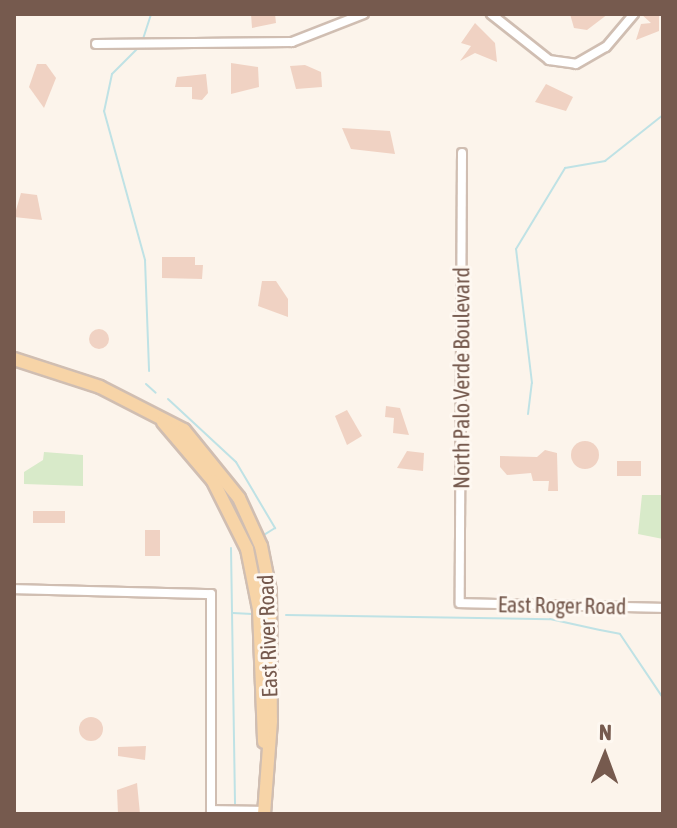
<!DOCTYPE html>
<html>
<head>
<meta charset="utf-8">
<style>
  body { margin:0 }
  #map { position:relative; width:677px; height:828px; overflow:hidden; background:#fcf4eb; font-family:"Asap Condensed",sans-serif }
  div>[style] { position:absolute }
  .green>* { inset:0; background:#d8eac9 }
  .stream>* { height:2px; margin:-1px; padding:0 1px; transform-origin:1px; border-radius:1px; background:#bfe2e5 }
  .building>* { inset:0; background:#f0d2c3; transform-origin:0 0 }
  .round { border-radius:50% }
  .roads { filter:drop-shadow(2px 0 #d0beb2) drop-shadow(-2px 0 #d0beb2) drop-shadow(0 2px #d0beb2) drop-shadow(0 -2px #d0beb2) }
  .minor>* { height:8px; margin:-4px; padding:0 4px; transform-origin:4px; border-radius:4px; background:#fff }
  .primary>* { height:12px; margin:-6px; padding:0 6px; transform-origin:6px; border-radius:6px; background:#f7d4a7 }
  span { translate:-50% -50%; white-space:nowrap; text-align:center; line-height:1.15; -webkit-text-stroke:6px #fef8f1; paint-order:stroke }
  .street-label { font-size:22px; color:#765a4e }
  .frame { position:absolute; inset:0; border:16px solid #765a4e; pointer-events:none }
  .north { position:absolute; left:565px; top:716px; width:80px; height:80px; -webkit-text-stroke:6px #fef8f1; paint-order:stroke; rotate:1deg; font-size:22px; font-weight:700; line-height:32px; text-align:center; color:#765a4e }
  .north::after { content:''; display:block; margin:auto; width:28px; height:36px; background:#765a4e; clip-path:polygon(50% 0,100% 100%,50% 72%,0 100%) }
</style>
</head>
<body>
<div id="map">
  <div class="green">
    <div style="clip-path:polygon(44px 452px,83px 455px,83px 486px,24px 484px,24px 472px,43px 460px)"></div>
    <div style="clip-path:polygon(642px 495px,663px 495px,663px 539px,638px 534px)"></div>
  </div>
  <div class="stream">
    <div style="left:143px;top:39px;width:26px;rotate:-72deg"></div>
    <div style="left:141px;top:45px;width:41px;rotate:135deg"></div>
    <div style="left:112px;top:74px;width:38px;rotate:102deg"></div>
    <div style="left:104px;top:111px;width:155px;rotate:74.6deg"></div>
    <div style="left:145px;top:260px;width:111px;rotate:87.9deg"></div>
    <div style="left:146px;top:384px;width:13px;rotate:42deg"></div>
    <div style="left:168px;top:399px;width:93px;rotate:42.8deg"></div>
    <div style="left:236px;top:462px;width:77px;rotate:59.4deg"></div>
    <div style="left:275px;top:528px;width:13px;rotate:148deg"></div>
    <div style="left:528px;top:414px;width:31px;rotate:-83deg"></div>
    <div style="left:532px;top:383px;width:135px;rotate:-96.8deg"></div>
    <div style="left:516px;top:249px;width:95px;rotate:-58.8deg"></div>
    <div style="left:565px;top:168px;width:41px;rotate:-9.9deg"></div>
    <div style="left:605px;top:161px;width:74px;rotate:-38.4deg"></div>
    <div style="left:231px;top:548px;width:256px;rotate:89.1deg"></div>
    <div style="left:233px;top:613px;width:19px;rotate:3deg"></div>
    <div style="left:286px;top:615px;width:264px;rotate:0.9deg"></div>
    <div style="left:550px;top:619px;width:51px;rotate:12.4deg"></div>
    <div style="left:600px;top:630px;width:20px;rotate:11deg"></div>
    <div style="left:620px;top:634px;width:77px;rotate:56.1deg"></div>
  </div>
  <div class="building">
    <div style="clip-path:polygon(251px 14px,275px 14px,276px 23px,252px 28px)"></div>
    <div style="clip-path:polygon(570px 14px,608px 14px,587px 30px,574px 28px)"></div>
    <div style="clip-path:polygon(641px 14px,659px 14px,659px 31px,636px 40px,641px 24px,651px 23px)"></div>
    <div style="clip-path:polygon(475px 23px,495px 43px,497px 62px,475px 53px,460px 61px,471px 46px,461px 43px)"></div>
    <div style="clip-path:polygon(231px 63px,258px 67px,259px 87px,231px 94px)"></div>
    <div style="clip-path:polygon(37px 64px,46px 64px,56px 78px,44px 108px,29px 87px)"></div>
    <div style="clip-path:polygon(305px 65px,321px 72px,322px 87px,296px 89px,290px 66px)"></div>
    <div style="clip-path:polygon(206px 74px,208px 93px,202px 100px,192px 99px,192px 87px,175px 87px,177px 77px)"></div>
    <div style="clip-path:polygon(546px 84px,573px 97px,566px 111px,535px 102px)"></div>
    <div style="clip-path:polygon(342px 128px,390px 131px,395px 154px,351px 149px)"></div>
    <div style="clip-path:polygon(21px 193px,37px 195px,42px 220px,14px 217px)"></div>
    <div style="clip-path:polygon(162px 257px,195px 257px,195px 265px,203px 265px,202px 279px,162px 278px)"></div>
    <div style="clip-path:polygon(262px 281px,276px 281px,288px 299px,288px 317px,258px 306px)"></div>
    <div class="round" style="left:89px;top:329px;width:20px;height:20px"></div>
    <div style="clip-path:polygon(386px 406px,400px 408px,409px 435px,393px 433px,394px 418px,385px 417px)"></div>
    <div style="clip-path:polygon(347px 410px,362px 436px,347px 445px,335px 416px)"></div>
    <div class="round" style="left:571px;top:441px;width:28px;height:28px"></div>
    <div style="clip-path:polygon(545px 450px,557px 453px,558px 491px,548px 491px,549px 481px,533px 481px,531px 473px,507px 475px,500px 467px,500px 456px,537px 457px)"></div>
    <div style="clip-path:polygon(407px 451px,424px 453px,423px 471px,397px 468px)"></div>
    <div style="left:617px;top:461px;width:24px;height:15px"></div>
    <div style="left:65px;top:511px;width:12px;height:32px;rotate:90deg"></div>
    <div style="left:145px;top:530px;width:15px;height:26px"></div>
    <div class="round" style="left:79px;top:717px;width:24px;height:24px"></div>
    <div style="clip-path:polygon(146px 746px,145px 760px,118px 756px,118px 747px)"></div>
    <div style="clip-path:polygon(137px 783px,140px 814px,118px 814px,117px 790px)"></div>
  </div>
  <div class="roads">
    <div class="minor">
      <div style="left:491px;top:14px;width:74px;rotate:38.4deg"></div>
      <div style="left:549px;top:60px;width:27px;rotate:8deg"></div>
      <div style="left:576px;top:64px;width:34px;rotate:-30deg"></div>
      <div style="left:606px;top:47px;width:43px;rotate:-49.7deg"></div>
      <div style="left:96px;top:44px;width:196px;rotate:-0.6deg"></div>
      <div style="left:292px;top:42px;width:77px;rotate:-21.3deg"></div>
      <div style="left:462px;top:153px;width:450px;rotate:90.3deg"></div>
      <div style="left:460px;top:603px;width:203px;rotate:1.4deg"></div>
      <div style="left:14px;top:589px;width:197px;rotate:1.5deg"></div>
      <div style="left:211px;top:594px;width:220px;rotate:90deg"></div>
      <div style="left:211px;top:810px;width:53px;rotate:1.1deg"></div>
    </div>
    <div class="primary">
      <div style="left:14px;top:359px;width:90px;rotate:18deg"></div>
      <div style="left:100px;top:387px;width:94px;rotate:27.1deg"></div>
      <div style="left:184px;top:430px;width:87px;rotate:51deg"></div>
      <div style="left:239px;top:498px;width:53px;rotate:65.4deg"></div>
      <div style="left:261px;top:546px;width:46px;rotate:78.7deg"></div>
      <div style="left:270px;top:591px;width:130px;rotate:89.6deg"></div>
      <div style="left:271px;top:721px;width:93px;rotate:94.3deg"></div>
      <div style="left:163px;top:422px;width:77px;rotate:49.7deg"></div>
      <div style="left:213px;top:481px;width:76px;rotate:63.4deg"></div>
      <div style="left:247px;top:549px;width:61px;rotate:78.7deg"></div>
      <div style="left:259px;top:609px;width:133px;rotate:87.8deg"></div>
    </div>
  </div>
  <div class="street-label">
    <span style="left:462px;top:378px;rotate:-90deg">North Palo Verde Boulevard</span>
    <span style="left:562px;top:606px;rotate:1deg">East Roger Road</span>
    <span style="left:268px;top:636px;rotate:-92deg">East River Road</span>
  </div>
  <div class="frame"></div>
  <div class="north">N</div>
</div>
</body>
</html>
